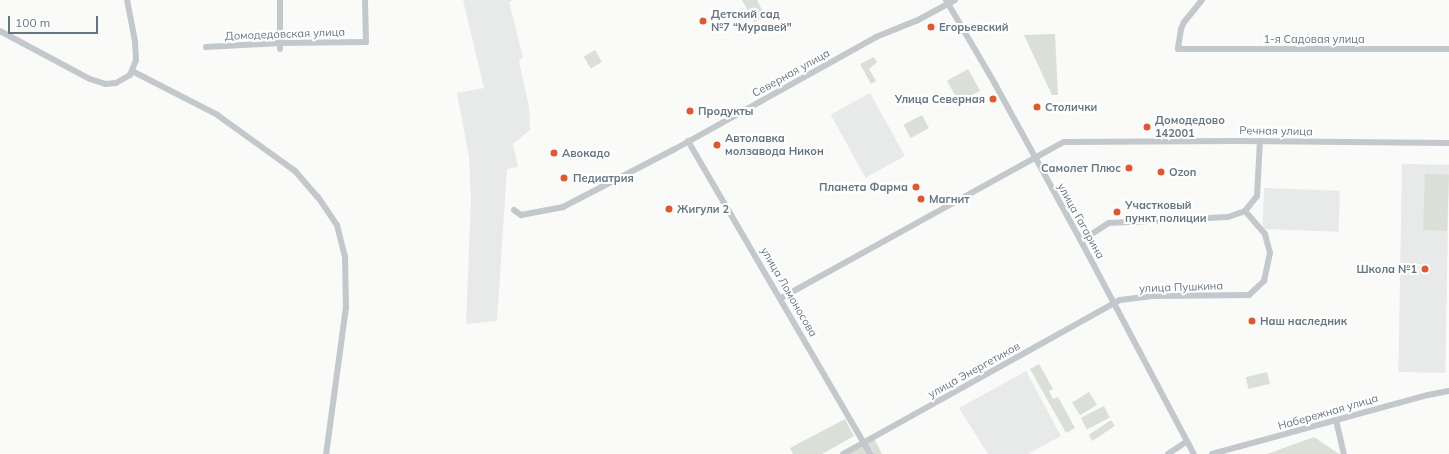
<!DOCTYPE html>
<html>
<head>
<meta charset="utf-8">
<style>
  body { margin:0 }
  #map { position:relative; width:1449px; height:454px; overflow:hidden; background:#fafaf8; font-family:Mulish,sans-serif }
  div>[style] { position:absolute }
  .built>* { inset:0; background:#e8e9e9; transform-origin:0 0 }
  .green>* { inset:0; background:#dadfd7; transform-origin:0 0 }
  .minor>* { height:6px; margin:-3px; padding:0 3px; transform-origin:3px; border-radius:3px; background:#c3c8cc }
  .dots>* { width:11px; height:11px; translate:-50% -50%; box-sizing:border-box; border:2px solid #fff; border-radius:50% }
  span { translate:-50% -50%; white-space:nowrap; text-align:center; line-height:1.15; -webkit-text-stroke:4px #fff; paint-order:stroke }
  .poi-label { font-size:11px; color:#657683; font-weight:700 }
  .left { translate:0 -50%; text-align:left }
  .right { translate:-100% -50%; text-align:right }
  .street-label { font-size:11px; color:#657683 }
  .scale { position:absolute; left:8px; top:16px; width:90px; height:18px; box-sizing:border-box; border:2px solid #657683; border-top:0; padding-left:5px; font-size:12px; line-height:14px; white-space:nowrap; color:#657683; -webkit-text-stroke:3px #fff; paint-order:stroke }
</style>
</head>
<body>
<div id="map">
  <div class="built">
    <div style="clip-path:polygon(463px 0,514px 0,509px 2px,523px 58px,519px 61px,529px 107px,530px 130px,513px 144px,518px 167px,507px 169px,497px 321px,466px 324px,471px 201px,469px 157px,457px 93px,484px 88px)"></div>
    <div style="left:870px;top:93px;width:72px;height:45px;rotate:61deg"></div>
    <div style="left:1402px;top:164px;width:47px;height:208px;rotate:1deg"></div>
    <div style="left:1264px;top:188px;width:76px;height:41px;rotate:2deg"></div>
    <div style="clip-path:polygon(1026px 371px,1061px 436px,1028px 454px,988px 454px,959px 408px)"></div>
  </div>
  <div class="green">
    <div style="clip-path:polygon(742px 0,757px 0,765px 16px,754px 22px)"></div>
    <div style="clip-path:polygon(1055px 34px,1058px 95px,1052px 95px,1024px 35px)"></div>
    <div style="left:595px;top:50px;width:14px;height:13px;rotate:60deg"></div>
    <div style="clip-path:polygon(874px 57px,877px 62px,869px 69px,876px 81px,871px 84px,860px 64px)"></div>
    <div style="left:968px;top:69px;width:25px;height:24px;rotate:61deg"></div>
    <div style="left:922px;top:115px;width:15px;height:21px;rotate:62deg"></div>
    <div style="left:1425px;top:174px;width:24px;height:56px;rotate:2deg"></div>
    <div style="clip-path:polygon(1039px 364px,1053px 389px,1049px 391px,1053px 399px,1058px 397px,1075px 428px,1066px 433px,1030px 369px)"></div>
    <div style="left:1267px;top:372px;width:12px;height:22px;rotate:76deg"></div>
    <div style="left:1089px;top:392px;width:15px;height:20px;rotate:58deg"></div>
    <div style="left:1104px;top:406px;width:13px;height:26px;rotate:63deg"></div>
    <div style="clip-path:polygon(845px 419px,854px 436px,822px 454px,793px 454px,790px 448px)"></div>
    <div style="left:1111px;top:420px;width:7px;height:27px;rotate:56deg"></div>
    <div style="clip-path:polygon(873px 436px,882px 454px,841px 454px)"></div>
    <div style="clip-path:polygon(1314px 437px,1339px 454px,1267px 454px)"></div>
  </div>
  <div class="minor">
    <div style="left:946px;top:0;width:97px;rotate:59.7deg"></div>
    <div style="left:995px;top:84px;width:179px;rotate:61.3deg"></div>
    <div style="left:1081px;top:241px;width:241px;rotate:62.1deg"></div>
    <div style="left:1202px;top:0;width:28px;rotate:129deg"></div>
    <div style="left:1184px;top:22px;width:8px;rotate:113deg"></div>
    <div style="left:1181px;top:29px;width:20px;rotate:99deg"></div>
    <div style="left:1178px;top:49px;width:271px"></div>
    <div style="left:0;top:31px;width:102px;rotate:28.1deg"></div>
    <div style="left:90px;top:79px;width:16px;rotate:18deg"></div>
    <div style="left:105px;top:84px;width:11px;rotate:-5deg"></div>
    <div style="left:116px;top:83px;width:16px;rotate:-30deg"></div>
    <div style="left:130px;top:75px;width:16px;rotate:-68deg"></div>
    <div style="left:136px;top:60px;width:19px;rotate:-93deg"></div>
    <div style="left:135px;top:41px;width:42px;rotate:-101deg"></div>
    <div style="left:206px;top:47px;width:74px;rotate:-3.1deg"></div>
    <div style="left:280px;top:43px;width:86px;rotate:-0.7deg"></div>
    <div style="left:366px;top:42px;width:42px;rotate:-91.4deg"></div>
    <div style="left:280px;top:49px;width:49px;rotate:-90deg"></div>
    <div style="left:132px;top:71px;width:94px;rotate:27.1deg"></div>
    <div style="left:216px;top:114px;width:97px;rotate:35.8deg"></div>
    <div style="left:295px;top:171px;width:35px;rotate:49deg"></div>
    <div style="left:318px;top:197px;width:34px;rotate:56deg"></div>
    <div style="left:337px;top:225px;width:32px;rotate:76deg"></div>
    <div style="left:345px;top:256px;width:51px;rotate:88.9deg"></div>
    <div style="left:346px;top:307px;width:148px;rotate:97.7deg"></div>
    <div style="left:688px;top:141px;width:362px;rotate:59.8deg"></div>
    <div style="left:514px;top:210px;width:9px;rotate:36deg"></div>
    <div style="left:521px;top:215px;width:43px;rotate:-10.8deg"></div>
    <div style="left:563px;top:207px;width:126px;rotate:-27.4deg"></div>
    <div style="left:675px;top:149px;width:230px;rotate:-29.1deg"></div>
    <div style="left:876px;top:37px;width:45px;rotate:-22deg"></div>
    <div style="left:918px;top:20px;width:42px;rotate:-28.4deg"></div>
    <div style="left:1081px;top:241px;width:33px;rotate:-33deg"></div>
    <div style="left:1109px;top:223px;width:119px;rotate:-2.9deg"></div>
    <div style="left:1228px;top:217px;width:18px;rotate:-19deg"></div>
    <div style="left:1245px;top:211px;width:19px;rotate:-51deg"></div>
    <div style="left:1257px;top:196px;width:55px;rotate:-86.9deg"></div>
    <div style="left:781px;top:298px;width:323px;rotate:-28.9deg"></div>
    <div style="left:1064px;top:142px;width:170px;rotate:-0.3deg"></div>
    <div style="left:1234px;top:141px;width:215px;rotate:0.5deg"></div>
    <div style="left:1336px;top:420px;width:35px;rotate:77deg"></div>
    <div style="left:843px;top:454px;width:317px;rotate:-29.1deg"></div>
    <div style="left:1120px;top:300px;width:35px;rotate:-7deg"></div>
    <div style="left:1155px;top:296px;width:94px;rotate:-0.6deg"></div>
    <div style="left:1249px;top:295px;width:21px;rotate:-43deg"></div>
    <div style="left:1264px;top:281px;width:29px;rotate:-78deg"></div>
    <div style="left:1270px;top:253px;width:20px;rotate:-105deg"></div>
    <div style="left:1265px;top:234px;width:30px;rotate:-131deg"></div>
    <div style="left:1168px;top:454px;width:23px;rotate:-34deg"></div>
    <div style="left:1212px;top:454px;width:224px;rotate:-15.3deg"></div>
    <div style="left:1428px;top:395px;width:21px;rotate:-11deg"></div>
  </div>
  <div class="dots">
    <div style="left:703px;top:21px;background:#e4572e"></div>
    <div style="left:931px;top:27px;background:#e4572e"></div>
    <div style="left:993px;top:99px;background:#e4572e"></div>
    <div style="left:1037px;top:107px;background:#e4572e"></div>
    <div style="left:690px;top:111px;background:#e4572e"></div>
    <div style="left:1147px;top:127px;background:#e4572e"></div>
    <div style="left:717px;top:145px;background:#e4572e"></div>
    <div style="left:554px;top:153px;background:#e4572e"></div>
    <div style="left:1129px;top:168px;background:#e4572e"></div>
    <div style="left:1161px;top:172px;background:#e4572e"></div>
    <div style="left:564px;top:178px;background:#e4572e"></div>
    <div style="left:916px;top:187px;background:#e4572e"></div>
    <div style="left:921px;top:199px;background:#e4572e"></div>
    <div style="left:669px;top:209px;background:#e4572e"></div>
    <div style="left:1117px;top:212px;background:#e4572e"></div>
    <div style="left:1425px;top:269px;background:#e4572e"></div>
    <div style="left:1252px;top:321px;background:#e4572e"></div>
  </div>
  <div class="poi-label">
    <span class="left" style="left:711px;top:21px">Детский сад<br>№7 “Муравей"</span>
    <span class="left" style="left:939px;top:27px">Егорьевский</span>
    <span class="right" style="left:985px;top:99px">Улица Северная</span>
    <span class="left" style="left:1045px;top:107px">Столички</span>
    <span class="left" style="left:698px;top:111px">Продукты</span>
    <span class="left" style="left:1155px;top:127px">Домодедово<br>142001</span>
    <span class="left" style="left:725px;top:145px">Автолавка<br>молзавода Никон</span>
    <span class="left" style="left:562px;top:153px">Авокадо</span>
    <span class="right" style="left:1121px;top:168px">Самолет Плюс</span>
    <span class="left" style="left:1169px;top:172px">Ozon</span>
    <span class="left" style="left:573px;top:178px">Педиатрия</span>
    <span class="right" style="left:908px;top:187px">Планета Фарма</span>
    <span class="left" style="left:929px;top:199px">Магнит</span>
    <span class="left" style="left:1125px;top:212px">Участковый<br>пункт полиции</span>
    <span class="left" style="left:677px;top:209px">Жигули 2</span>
    <span class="right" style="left:1417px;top:269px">Школа №1</span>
    <span class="left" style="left:1260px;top:321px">Наш наследник</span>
  </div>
  <div class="street-label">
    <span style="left:285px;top:34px;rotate:-2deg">Домодедовская улица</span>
    <span style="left:1314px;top:39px">1-я Садовая улица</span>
    <span style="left:791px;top:73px;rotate:-29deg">Северная улица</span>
    <span style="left:1276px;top:131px;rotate:1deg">Речная улица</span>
    <span style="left:1081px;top:221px;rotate:61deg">улица Гагарина</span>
    <span style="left:1181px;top:287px;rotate:-2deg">улица Пушкина</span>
    <span style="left:789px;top:292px;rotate:60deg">улица Ломоносова</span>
    <span style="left:974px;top:370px;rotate:-29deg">улица Энергетиков</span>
    <span style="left:1328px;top:412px;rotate:-16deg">Набережная улица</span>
  </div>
  <div class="scale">100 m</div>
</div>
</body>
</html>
